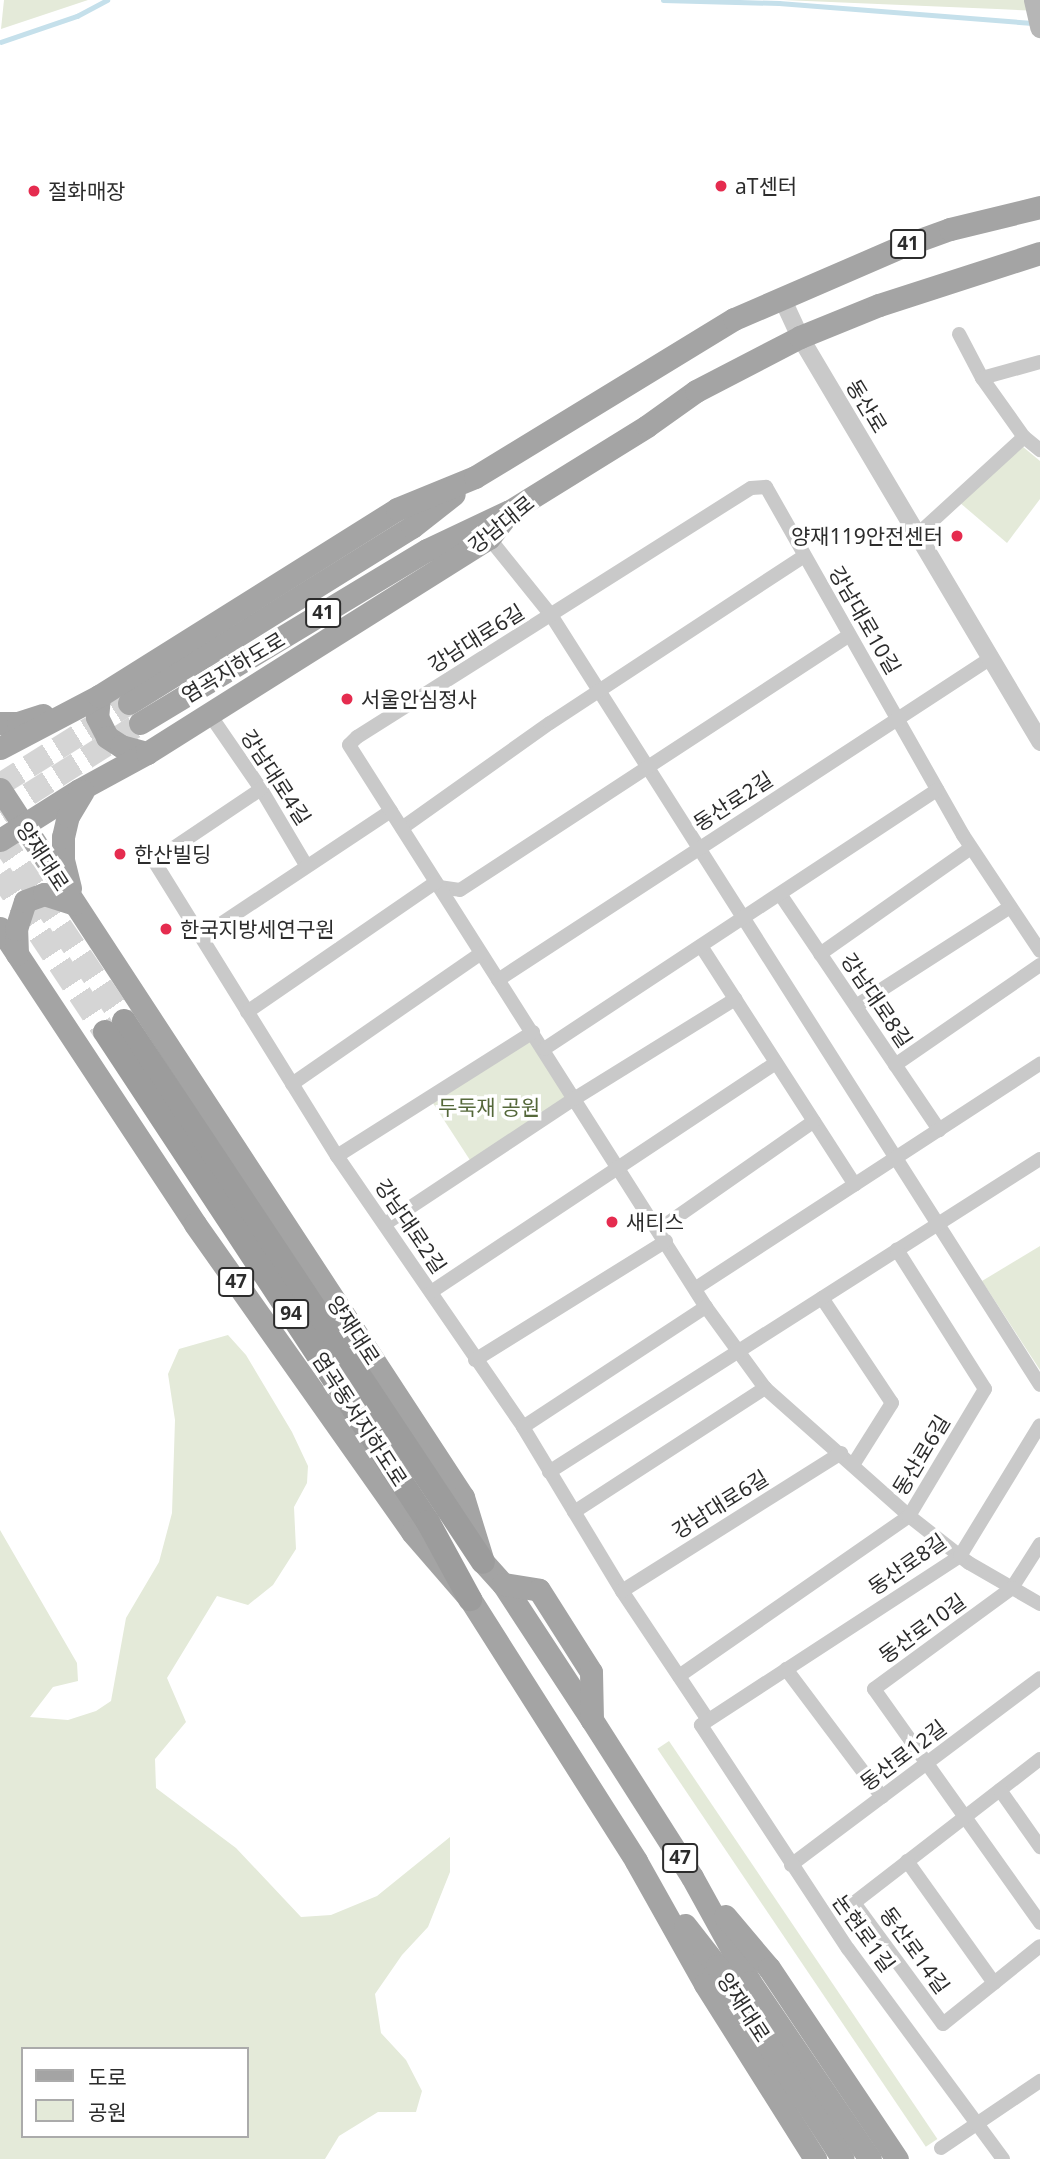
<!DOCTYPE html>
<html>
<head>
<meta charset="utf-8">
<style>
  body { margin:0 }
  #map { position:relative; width:1040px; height:2159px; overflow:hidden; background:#fff; font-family:"Noto Sans","Noto Sans KR",sans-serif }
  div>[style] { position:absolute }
  .green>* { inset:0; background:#e4ead9; transform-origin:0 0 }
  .stream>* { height:4.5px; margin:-2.25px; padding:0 2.25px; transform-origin:2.25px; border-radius:2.25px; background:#c5e0eb }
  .primary-tunnel>* { height:23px; margin-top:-11.5px; transform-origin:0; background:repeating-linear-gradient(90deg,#d5d5d5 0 23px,transparent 0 34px) }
  .trunk-tunnel>* { height:24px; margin-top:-12px; transform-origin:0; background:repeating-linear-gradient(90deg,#d5d5d5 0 24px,transparent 0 36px) }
  .minor>* { height:14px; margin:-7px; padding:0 7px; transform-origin:7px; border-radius:7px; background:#c9c9c9 }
  .tertiary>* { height:18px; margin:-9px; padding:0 9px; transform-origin:9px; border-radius:9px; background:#c9c9c9 }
  .secondary>* { height:21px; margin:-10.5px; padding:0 10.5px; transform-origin:10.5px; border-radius:10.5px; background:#b6b6b6 }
  .primary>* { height:23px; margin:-11.5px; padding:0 11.5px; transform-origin:11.5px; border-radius:11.5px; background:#a4a4a4 }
  .trunk>* { height:24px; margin:-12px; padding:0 12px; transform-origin:12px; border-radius:12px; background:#9c9c9c }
  .dots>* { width:19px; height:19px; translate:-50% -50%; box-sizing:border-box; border:4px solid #fff; border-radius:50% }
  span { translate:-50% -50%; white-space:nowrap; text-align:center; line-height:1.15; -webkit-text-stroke:7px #fff; paint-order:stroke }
  .shield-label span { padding:2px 5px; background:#fff; border:2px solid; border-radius:5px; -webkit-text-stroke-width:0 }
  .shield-label { font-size:19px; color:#2c2c2c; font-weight:700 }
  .poi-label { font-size:21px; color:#2c2c2c }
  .left { translate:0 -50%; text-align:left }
  .right { translate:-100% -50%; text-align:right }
  .street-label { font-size:21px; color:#2c2c2c }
  .park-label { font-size:21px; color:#55683a }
  .legend { position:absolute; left:21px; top:2047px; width:228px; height:91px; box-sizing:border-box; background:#fff; border:2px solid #ababab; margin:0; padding:9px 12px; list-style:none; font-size:21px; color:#2c2c2c }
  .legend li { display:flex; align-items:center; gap:14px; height:35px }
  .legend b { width:35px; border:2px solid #ababab }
</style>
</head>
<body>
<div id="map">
  <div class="green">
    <div style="clip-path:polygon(4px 0,88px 0,1px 29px)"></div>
    <div style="clip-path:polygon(783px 0,1040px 0,1040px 11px,997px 9px)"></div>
    <div style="clip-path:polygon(1022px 446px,1040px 461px,1040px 499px,1007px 543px,959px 502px)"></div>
    <div style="left:532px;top:1039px;width:68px;height:118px;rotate:57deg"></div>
    <div style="clip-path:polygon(1040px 1246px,1040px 1370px,982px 1281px)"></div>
    <div style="clip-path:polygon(evenodd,228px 1335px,246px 1355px,292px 1432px,308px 1466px,307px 1483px,294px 1507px,296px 1549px,273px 1585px,248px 1605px,217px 1596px,167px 1678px,186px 1722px,155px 1759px,156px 1788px,236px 1848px,301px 1917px,331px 1915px,377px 1896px,450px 1837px,450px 1872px,428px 1927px,402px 1955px,375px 1994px,381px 2033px,406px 2060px,422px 2091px,416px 2112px,378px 2112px,339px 2136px,325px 2159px,0 2159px,0 1530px,77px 1663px,78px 1681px,53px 1687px,30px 1717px,68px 1720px,96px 1711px,111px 1701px,126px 1618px,159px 1562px,172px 1513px,175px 1420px,168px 1374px,179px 1349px,228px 1335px,23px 2049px,247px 2049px,247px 2136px,23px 2136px,23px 2049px)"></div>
    <div style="left:669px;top:1741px;width:480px;height:14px;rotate:56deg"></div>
  </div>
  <div class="stream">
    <div style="left:663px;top:0;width:116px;rotate:1.5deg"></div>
    <div style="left:779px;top:3px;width:254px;rotate:4.5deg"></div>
    <div style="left:1px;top:42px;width:80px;rotate:-18.9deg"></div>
    <div style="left:77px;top:16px;width:34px;rotate:-28deg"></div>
  </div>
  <div class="primary-tunnel">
    <div style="left:0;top:784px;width:152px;rotate:-32.1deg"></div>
    <div style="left:0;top:812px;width:166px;rotate:-32.4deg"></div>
  </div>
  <div class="trunk-tunnel">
    <div style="left:0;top:837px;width:222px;rotate:56deg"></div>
    <div style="left:0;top:874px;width:190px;rotate:56.4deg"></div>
  </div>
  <div class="minor">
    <div style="left:959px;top:334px;width:50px;rotate:62.4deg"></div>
    <div style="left:982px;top:378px;width:72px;rotate:54.6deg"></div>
    <div style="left:1024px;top:437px;width:21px;rotate:39deg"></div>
    <div style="left:982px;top:378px;width:60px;rotate:-15.4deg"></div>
    <div style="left:917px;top:535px;width:145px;rotate:-42.5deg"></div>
    <div style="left:489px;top:538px;width:99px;rotate:51.2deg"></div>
    <div style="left:551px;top:615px;width:912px;rotate:57.58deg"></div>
    <div style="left:208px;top:712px;width:93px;rotate:55.5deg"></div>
    <div style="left:261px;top:789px;width:88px;rotate:59.4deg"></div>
    <div style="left:261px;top:789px;width:129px;rotate:146.1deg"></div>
    <div style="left:154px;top:861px;width:347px;rotate:58.2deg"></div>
    <div style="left:337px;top:1156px;width:329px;rotate:55.5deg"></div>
    <div style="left:523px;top:1427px;width:192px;rotate:58.9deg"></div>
    <div style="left:622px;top:1591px;width:155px;rotate:56.3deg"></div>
    <div style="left:402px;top:828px;width:181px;rotate:-35.4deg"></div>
    <div style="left:550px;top:723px;width:304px;rotate:-33.3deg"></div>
    <div style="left:439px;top:887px;width:21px;rotate:8deg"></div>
    <div style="left:460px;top:890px;width:465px;rotate:-33.2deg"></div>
    <div style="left:780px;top:894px;width:285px;rotate:56deg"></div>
    <div style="left:201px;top:937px;width:228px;rotate:-33.6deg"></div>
    <div style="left:701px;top:946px;width:284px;rotate:57.2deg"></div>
    <div style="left:1040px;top:951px;width:139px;rotate:-123.6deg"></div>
    <div style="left:963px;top:835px;width:400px;rotate:-119.5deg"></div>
    <div style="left:766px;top:487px;width:15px;rotate:176deg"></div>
    <div style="left:751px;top:488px;width:466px;rotate:147.7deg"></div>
    <div style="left:357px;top:737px;width:11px;rotate:135deg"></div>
    <div style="left:349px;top:745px;width:666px;rotate:57.58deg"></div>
    <div style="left:706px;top:1307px;width:100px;rotate:53.9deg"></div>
    <div style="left:765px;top:1388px;width:193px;rotate:41.6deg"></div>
    <div style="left:909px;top:1516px;width:76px;rotate:38.1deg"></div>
    <div style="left:969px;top:1563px;width:82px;rotate:30deg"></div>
    <div style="left:820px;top:954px;width:184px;rotate:-35.1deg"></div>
    <div style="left:498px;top:980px;width:589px;rotate:-33.15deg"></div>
    <div style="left:856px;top:1006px;width:183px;rotate:-32.7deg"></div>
    <div style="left:247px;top:1012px;width:229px;rotate:-34.5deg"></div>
    <div style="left:544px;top:1049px;width:471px;rotate:-33.4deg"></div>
    <div style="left:895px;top:1065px;width:176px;rotate:-34.6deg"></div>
    <div style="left:292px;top:1084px;width:229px;rotate:-34.7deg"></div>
    <div style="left:337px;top:1156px;width:232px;rotate:-32.3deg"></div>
    <div style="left:385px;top:1224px;width:227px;rotate:-33.5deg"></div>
    <div style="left:574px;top:1099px;width:190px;rotate:-31.8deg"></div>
    <div style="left:658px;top:1230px;width:190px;rotate:-34.9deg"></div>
    <div style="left:696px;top:1288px;width:411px;rotate:-33.1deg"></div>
    <div style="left:431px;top:1292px;width:414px;rotate:-33.6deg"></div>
    <div style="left:822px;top:1298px;width:126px;rotate:56.3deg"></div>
    <div style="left:892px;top:1403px;width:73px;rotate:122.2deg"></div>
    <div style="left:475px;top:1360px;width:225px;rotate:-31.9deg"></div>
    <div style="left:523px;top:1427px;width:219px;rotate:-33.3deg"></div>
    <div style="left:549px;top:1472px;width:582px;rotate:-32.52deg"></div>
    <div style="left:574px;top:1512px;width:228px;rotate:-33deg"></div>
    <div style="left:1040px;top:1544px;width:52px;rotate:122.5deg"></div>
    <div style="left:1012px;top:1588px;width:171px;rotate:143.8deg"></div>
    <div style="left:874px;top:1689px;width:287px;rotate:54.6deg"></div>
    <div style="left:622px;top:1591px;width:259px;rotate:-32.2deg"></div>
    <div style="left:786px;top:1669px;width:160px;rotate:53.1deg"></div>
    <div style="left:679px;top:1676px;width:280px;rotate:-34.8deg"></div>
    <div style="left:909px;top:1516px;width:148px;rotate:-59.1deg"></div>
    <div style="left:985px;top:1389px;width:165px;rotate:-122.3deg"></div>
    <div style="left:1040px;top:1759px;width:235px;rotate:142.3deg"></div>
    <div style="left:854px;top:1903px;width:150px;rotate:53.7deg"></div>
    <div style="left:943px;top:2024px;width:124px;rotate:-38.8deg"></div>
    <div style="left:1000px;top:1790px;width:70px;rotate:54.9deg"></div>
    <div style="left:907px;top:1861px;width:150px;rotate:54.5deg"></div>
    <div style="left:791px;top:1865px;width:311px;rotate:-36.9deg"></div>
    <div style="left:941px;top:2148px;width:120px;rotate:-34.1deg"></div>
    <div style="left:1003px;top:2159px;width:261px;rotate:-126.4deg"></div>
    <div style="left:848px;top:1949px;width:268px;rotate:-123.3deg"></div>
    <div style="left:701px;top:1725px;width:309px;rotate:-33.1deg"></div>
    <div style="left:960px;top:1556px;width:153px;rotate:-58.6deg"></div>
  </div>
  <div class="tertiary">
    <div style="left:782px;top:298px;width:43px;rotate:65.2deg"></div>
    <div style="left:800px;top:337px;width:471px;rotate:59.3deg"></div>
  </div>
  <div class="secondary">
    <div style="left:1034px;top:0;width:28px;rotate:77deg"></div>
  </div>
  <div class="primary">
    <div style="left:99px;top:696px;width:21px;rotate:95deg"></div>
    <div style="left:97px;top:717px;width:22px;rotate:63deg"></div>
    <div style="left:107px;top:737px;width:17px;rotate:33deg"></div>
    <div style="left:121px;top:746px;width:27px;rotate:15deg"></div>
    <div style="left:129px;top:703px;width:333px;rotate:-31.9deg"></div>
    <div style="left:412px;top:527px;width:53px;rotate:-38.2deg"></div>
    <div style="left:0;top:723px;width:18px"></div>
    <div style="left:18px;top:723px;width:26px;rotate:-18deg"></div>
    <div style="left:140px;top:723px;width:335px;rotate:-31.1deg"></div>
    <div style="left:427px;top:550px;width:89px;rotate:-25.4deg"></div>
    <div style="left:0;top:748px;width:112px;rotate:-27.7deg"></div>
    <div style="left:99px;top:696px;width:352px;rotate:-32.1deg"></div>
    <div style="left:397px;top:509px;width:84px;rotate:-22.3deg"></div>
    <div style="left:475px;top:477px;width:303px;rotate:-31.4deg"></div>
    <div style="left:734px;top:319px;width:181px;rotate:-23.4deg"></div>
    <div style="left:900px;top:247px;width:53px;rotate:-19.8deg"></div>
    <div style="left:950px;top:229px;width:93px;rotate:-13.7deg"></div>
    <div style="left:0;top:789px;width:846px;rotate:56.82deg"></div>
    <div style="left:463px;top:1497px;width:68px;rotate:72.9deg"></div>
    <div style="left:483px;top:1562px;width:30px;rotate:48deg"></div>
    <div style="left:503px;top:1584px;width:163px;rotate:56.8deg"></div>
    <div style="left:592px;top:1720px;width:186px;rotate:57.5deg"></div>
    <div style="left:692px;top:1877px;width:120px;rotate:61.1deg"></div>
    <div style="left:750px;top:1982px;width:214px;rotate:55.9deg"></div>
    <div style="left:0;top:840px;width:93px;rotate:-32.3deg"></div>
    <div style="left:79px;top:790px;width:77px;rotate:-28.6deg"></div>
    <div style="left:147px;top:753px;width:404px;rotate:-32.2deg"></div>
    <div style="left:489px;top:538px;width:34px;rotate:-52deg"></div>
    <div style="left:510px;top:511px;width:161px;rotate:-31.8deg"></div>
    <div style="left:647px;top:426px;width:60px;rotate:-35.5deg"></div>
    <div style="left:696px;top:391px;width:117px;rotate:-27.4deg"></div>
    <div style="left:800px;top:337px;width:85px;rotate:-22.1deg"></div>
    <div style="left:879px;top:305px;width:169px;rotate:-17.9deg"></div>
    <div style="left:70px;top:888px;width:30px;rotate:-104deg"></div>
    <div style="left:63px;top:859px;width:22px;rotate:-90deg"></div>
    <div style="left:63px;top:837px;width:22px;rotate:-77deg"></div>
    <div style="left:68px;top:816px;width:29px;rotate:-59deg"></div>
    <div style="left:0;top:928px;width:354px;rotate:56.6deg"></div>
    <div style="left:195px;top:1224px;width:377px;rotate:54.8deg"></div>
    <div style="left:412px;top:1532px;width:89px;rotate:49.1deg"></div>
    <div style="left:470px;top:1599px;width:310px;rotate:57.6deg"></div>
    <div style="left:636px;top:1861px;width:141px;rotate:60.7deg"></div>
    <div style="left:705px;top:1984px;width:207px;rotate:57.8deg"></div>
    <div style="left:17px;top:954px;width:25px;rotate:-92deg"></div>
    <div style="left:16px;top:929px;width:29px;rotate:-72deg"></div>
    <div style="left:25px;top:901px;width:20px;rotate:-20deg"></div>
    <div style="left:44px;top:894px;width:32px;rotate:18deg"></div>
    <div style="left:503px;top:1584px;width:36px;rotate:9deg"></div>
    <div style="left:539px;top:1590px;width:97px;rotate:57.6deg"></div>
    <div style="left:591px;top:1672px;width:48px;rotate:88.8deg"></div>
    <div style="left:725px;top:1916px;width:68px;rotate:49.8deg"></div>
    <div style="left:769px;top:1968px;width:230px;rotate:56.2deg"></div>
    <div style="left:685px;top:1925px;width:52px;rotate:52deg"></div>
    <div style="left:717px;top:1966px;width:230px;rotate:56.9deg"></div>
  </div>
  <div class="trunk">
    <div style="left:124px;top:1021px;width:649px;rotate:56.43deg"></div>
    <div style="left:105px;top:1032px;width:587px;rotate:56.61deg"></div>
    <div style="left:428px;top:1522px;width:88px;rotate:61.4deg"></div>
  </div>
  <div class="dots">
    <div style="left:721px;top:186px;background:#e52c4f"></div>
    <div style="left:34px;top:191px;background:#e52c4f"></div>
    <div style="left:957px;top:536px;background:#e52c4f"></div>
    <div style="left:347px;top:699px;background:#e52c4f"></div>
    <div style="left:120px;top:854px;background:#e52c4f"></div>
    <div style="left:166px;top:929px;background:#e52c4f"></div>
    <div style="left:612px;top:1222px;background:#e52c4f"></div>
  </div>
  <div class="shield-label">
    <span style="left:908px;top:244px">41</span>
    <span style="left:323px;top:613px">41</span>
    <span style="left:236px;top:1282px">47</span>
    <span style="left:291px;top:1314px">94</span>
    <span style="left:680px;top:1858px">47</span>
  </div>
  <div class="poi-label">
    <span class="left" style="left:735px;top:186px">aT센터</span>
    <span class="left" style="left:48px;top:191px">절화매장</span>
    <span class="right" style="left:943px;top:536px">양재119안전센터</span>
    <span class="left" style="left:361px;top:699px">서울안심정사</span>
    <span class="left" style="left:134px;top:854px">한산빌딩</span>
    <span class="left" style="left:180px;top:929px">한국지방세연구원</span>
    <span class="left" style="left:626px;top:1222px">새티스</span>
  </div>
  <div class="street-label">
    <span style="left:867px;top:406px;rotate:59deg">동산로</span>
    <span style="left:501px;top:524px;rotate:-39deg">강남대로</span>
    <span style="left:865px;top:620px;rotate:60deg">강남대로10길</span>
    <span style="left:476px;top:638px;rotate:-32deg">강남대로6길</span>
    <span style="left:233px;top:667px;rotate:-31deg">염곡지하도로</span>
    <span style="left:276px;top:777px;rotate:57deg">강남대로4길</span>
    <span style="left:733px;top:801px;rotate:-33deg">동산로2길</span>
    <span style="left:43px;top:856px;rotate:57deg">양재대로</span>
    <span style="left:877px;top:1000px;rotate:56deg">강남대로8길</span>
    <span style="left:411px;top:1226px;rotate:56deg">강남대로2길</span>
    <span style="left:354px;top:1330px;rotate:57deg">양재대로</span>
    <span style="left:360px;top:1419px;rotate:57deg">염곡동서지하도로</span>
    <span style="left:921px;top:1455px;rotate:-59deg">동산로6길</span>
    <span style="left:720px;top:1504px;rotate:-32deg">강남대로6길</span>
    <span style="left:907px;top:1564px;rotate:-35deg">동산로8길</span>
    <span style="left:922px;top:1628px;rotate:-36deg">동산로10길</span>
    <span style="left:903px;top:1755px;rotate:-37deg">동산로12길</span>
    <span style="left:864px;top:1933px;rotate:54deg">논현로1길</span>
    <span style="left:915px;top:1950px;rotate:54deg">동산로14길</span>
    <span style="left:744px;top:2007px;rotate:57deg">양재대로</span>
  </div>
  <div class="park-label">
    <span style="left:489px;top:1107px">두둑재 공원</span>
  </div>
  <ul class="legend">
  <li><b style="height:9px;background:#a4a4a4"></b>도로</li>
  <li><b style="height:19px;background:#e4ead9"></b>공원</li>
  </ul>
</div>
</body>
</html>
